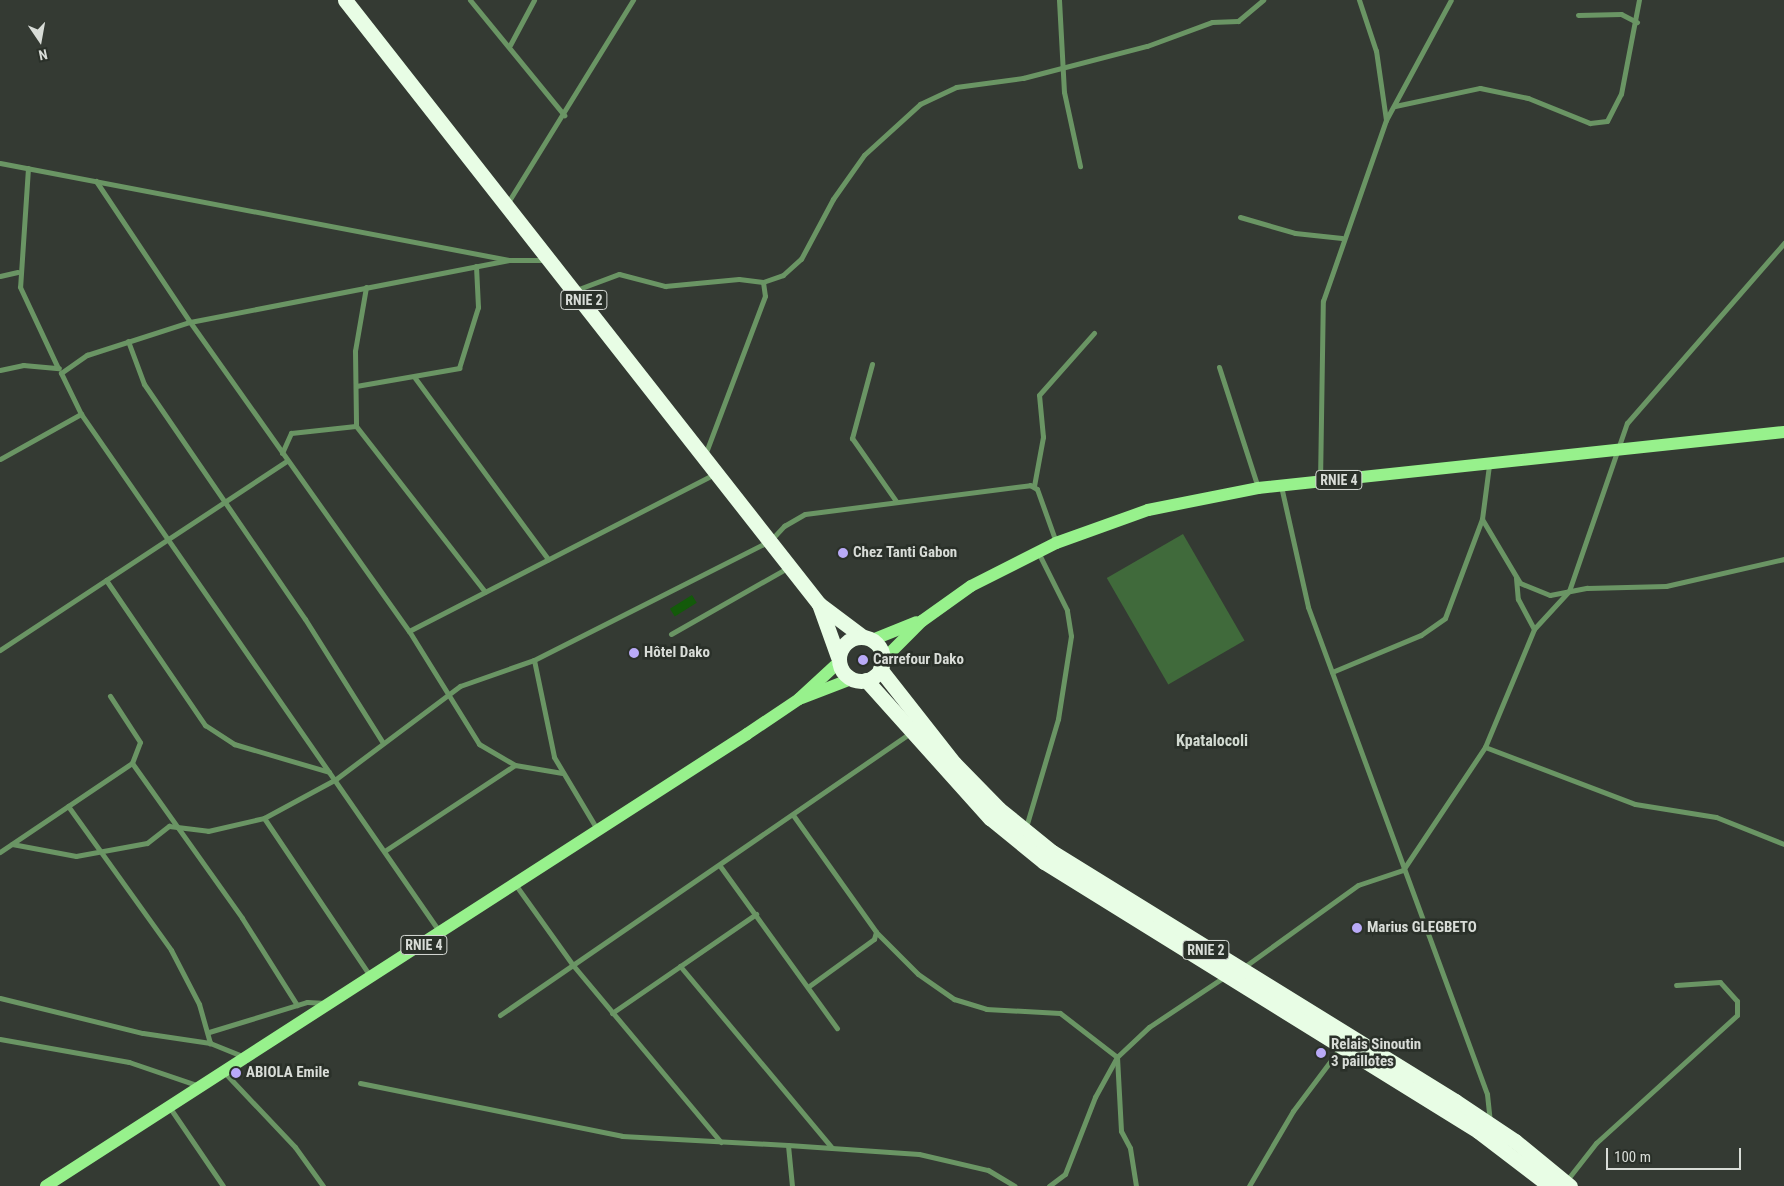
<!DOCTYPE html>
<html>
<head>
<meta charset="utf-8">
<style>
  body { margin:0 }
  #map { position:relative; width:1784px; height:1186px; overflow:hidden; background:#343a33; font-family:"Roboto Condensed",sans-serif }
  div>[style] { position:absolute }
  .green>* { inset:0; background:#406a3b; transform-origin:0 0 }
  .water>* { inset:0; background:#135a0a; transform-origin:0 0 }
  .street>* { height:5px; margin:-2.5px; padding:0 2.5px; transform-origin:2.5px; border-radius:2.5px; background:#6a9564 }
  .primary>* { height:12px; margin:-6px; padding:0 6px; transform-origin:6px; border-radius:6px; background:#97f18c }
  .highway>* { height:15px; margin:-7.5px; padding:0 7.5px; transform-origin:7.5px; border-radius:7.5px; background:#e8fde5 }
  .highway>.ring { margin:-7.5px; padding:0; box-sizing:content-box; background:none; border:15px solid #e8fde5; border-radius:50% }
  .dots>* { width:14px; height:14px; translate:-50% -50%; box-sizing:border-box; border:2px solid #2a3029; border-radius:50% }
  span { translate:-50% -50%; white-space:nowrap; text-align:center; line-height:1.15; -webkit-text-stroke:5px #2a3029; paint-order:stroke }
  .shield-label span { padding:1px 4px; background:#2a3029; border:1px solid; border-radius:4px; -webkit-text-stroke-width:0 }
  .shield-label { font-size:14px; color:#d8dcd7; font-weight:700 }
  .poi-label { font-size:15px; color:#d8dcd7; font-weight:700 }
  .left { translate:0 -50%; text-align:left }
  .neighbourhood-label { font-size:16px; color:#d2dad1; font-weight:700 }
  .north { position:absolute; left:15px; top:15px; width:50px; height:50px; -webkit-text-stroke:4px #2a3029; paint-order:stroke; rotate:168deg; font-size:14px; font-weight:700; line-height:20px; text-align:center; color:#d8dcd7 }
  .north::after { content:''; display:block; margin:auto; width:18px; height:22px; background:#d8dcd7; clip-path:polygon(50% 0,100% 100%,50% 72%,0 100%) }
  .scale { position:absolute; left:1606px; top:1148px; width:135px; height:22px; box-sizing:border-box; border:2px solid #d8dcd7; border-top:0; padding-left:6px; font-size:15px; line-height:18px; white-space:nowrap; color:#d8dcd7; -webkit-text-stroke:4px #2a3029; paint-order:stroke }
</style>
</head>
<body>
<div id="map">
  <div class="green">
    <div style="left:1183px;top:534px;width:123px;height:88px;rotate:60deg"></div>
  </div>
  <div class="water">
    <div style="left:692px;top:595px;width:9px;height:26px;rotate:58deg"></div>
  </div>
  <div class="street">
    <div style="left:470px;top:0;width:149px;rotate:50.7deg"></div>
    <div style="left:1059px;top:0;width:92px;rotate:86.9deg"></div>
    <div style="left:1064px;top:92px;width:76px;rotate:77.8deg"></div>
    <div style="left:1578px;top:15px;width:43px;rotate:-1.3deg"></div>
    <div style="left:1621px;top:14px;width:18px;rotate:27deg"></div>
    <div style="left:510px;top:45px;width:51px;rotate:-61.9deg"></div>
    <div style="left:1395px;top:106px;width:87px;rotate:-12deg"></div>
    <div style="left:1480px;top:88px;width:49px;rotate:11.8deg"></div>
    <div style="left:1528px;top:98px;width:67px;rotate:22deg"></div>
    <div style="left:1590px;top:123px;width:17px;rotate:-7deg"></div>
    <div style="left:1607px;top:121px;width:30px;rotate:-63deg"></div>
    <div style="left:1621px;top:94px;width:96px;rotate:-79.2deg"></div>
    <div style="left:1386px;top:120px;width:136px;rotate:-61.6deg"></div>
    <div style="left:0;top:163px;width:518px;rotate:10.79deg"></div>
    <div style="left:509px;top:260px;width:37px"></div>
    <div style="left:28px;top:168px;width:119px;rotate:93.8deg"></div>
    <div style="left:20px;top:287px;width:89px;rotate:64.9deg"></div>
    <div style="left:96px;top:181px;width:169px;rotate:56.3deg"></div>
    <div style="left:190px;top:322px;width:379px;rotate:54.7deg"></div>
    <div style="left:409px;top:631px;width:133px;rotate:58.2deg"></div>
    <div style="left:479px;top:744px;width:42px;rotate:30.3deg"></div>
    <div style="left:515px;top:765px;width:48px;rotate:9.7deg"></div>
    <div style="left:507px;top:204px;width:240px;rotate:-58.3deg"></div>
    <div style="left:1240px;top:217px;width:57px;rotate:16.2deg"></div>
    <div style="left:1295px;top:233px;width:47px;rotate:6.1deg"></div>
    <div style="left:0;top:276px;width:18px;rotate:-13deg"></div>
    <div style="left:763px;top:282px;width:21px;rotate:-19deg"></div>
    <div style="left:783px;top:275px;width:24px;rotate:-42deg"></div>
    <div style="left:801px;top:259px;width:68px;rotate:-61.9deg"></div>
    <div style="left:833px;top:199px;width:54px;rotate:-54.8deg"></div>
    <div style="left:864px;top:155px;width:76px;rotate:-42.3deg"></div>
    <div style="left:920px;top:104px;width:40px;rotate:-25deg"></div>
    <div style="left:956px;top:87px;width:68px;rotate:-7.7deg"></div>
    <div style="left:1023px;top:78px;width:128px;rotate:-14.5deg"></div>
    <div style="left:1147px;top:46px;width:69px;rotate:-20.3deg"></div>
    <div style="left:1212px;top:22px;width:26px;rotate:-2deg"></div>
    <div style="left:1238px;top:21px;width:33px;rotate:-40deg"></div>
    <div style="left:366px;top:287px;width:65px;rotate:99.8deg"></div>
    <div style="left:355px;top:351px;width:75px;rotate:89.2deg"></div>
    <div style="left:356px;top:426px;width:210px;rotate:52.1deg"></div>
    <div style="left:576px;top:290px;width:46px;rotate:-20.4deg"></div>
    <div style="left:619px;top:274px;width:48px;rotate:14.6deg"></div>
    <div style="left:665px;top:286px;width:74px;rotate:-5.4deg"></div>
    <div style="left:739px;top:279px;width:24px;rotate:7deg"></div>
    <div style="left:763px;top:282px;width:14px;rotate:82deg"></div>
    <div style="left:765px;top:296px;width:170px;rotate:110.7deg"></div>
    <div style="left:128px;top:341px;width:46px;rotate:69.6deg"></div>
    <div style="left:144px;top:384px;width:285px;rotate:55.6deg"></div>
    <div style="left:305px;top:619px;width:146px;rotate:57.8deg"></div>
    <div style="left:872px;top:364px;width:77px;rotate:105.1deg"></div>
    <div style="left:852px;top:438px;width:77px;rotate:55.1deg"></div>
    <div style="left:1219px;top:367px;width:127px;rotate:72.1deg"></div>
    <div style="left:0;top:370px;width:24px;rotate:-12deg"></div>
    <div style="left:23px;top:365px;width:36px;rotate:5deg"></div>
    <div style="left:415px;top:378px;width:225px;rotate:53.7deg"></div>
    <div style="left:356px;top:386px;width:105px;rotate:-9.9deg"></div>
    <div style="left:459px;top:368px;width:64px;rotate:-72.7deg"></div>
    <div style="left:478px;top:307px;width:41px;rotate:-92.8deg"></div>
    <div style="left:282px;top:453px;width:22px;rotate:-66deg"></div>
    <div style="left:291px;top:433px;width:65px;rotate:-6.1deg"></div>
    <div style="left:0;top:459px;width:93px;rotate:-29.1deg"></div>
    <div style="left:1320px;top:482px;width:181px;rotate:-89.1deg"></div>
    <div style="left:1323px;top:301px;width:192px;rotate:-70.8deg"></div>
    <div style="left:1386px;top:120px;width:70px;rotate:-98.2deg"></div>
    <div style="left:1376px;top:51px;width:54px;rotate:-108.4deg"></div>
    <div style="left:1034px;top:486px;width:50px;rotate:-79.6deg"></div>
    <div style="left:1043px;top:437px;width:42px;rotate:-95.4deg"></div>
    <div style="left:1039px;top:395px;width:83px;rotate:-48.4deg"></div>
    <div style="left:1281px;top:486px;width:124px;rotate:77.4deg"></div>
    <div style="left:1308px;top:607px;width:519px;rotate:69.82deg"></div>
    <div style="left:1487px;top:1094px;width:29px;rotate:84deg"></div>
    <div style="left:1482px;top:519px;width:74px;rotate:59.3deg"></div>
    <div style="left:1520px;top:583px;width:32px;rotate:22deg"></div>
    <div style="left:1550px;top:595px;width:38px;rotate:-11deg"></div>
    <div style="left:1587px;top:588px;width:79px;rotate:-1.5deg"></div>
    <div style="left:1666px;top:586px;width:121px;rotate:-12.9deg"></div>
    <div style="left:1516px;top:578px;width:21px;rotate:85deg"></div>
    <div style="left:1518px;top:599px;width:34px;rotate:62deg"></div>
    <div style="left:106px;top:580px;width:176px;rotate:55.7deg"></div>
    <div style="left:205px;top:725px;width:35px;rotate:33deg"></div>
    <div style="left:234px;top:744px;width:99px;rotate:16.4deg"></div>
    <div style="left:409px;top:631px;width:343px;rotate:-27.2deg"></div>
    <div style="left:671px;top:634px;width:133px;rotate:-29.6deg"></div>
    <div style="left:0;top:650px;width:344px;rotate:-33.4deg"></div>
    <div style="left:534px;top:660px;width:99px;rotate:78.3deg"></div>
    <div style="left:554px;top:757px;width:84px;rotate:59.2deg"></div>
    <div style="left:1332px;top:672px;width:96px;rotate:-22.6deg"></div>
    <div style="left:1421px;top:635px;width:29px;rotate:-35deg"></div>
    <div style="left:1445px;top:618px;width:106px;rotate:-69.5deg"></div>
    <div style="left:1482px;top:519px;width:54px;rotate:-82.6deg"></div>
    <div style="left:1485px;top:747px;width:160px;rotate:20.8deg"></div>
    <div style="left:1635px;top:804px;width:82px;rotate:9.1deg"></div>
    <div style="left:1716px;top:817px;width:73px;rotate:21.7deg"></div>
    <div style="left:132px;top:763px;width:190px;rotate:54.6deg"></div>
    <div style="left:242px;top:918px;width:103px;rotate:57.7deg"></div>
    <div style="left:68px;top:806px;width:177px;rotate:54.4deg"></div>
    <div style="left:171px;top:950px;width:61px;rotate:62.6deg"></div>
    <div style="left:199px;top:1004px;width:41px;rotate:74.2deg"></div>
    <div style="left:793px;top:815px;width:143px;rotate:54.6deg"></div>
    <div style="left:876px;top:932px;width:7px;rotate:106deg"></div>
    <div style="left:874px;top:939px;width:80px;rotate:144.1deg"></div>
    <div style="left:264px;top:818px;width:192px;rotate:56.1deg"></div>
    <div style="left:1026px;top:827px;width:113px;rotate:-73.5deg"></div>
    <div style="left:1058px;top:719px;width:84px;rotate:-81.1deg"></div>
    <div style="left:1071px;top:636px;width:26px;rotate:-99deg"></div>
    <div style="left:1067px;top:610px;width:65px;rotate:-116.6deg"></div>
    <div style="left:12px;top:844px;width:65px;rotate:10.6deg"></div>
    <div style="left:76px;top:856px;width:72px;rotate:-10.4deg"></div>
    <div style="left:147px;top:843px;width:28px;rotate:-38deg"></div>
    <div style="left:169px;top:826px;width:39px;rotate:7deg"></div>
    <div style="left:208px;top:831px;width:57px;rotate:-13.1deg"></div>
    <div style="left:264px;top:818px;width:82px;rotate:-28.4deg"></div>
    <div style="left:336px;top:779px;width:155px;rotate:-36.9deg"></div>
    <div style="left:460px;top:686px;width:78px;rotate:-19.4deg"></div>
    <div style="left:534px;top:660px;width:264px;rotate:-26.8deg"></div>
    <div style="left:770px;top:541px;width:21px;rotate:-47deg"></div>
    <div style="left:784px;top:526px;width:24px;rotate:-30deg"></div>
    <div style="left:805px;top:514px;width:227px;rotate:-7.3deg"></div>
    <div style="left:1030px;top:485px;width:8px;rotate:30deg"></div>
    <div style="left:1037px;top:489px;width:56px;rotate:70.3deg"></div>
    <div style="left:386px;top:850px;width:154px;rotate:-33.4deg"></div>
    <div style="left:0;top:852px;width:159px;rotate:-34deg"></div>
    <div style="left:132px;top:763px;width:22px;rotate:-69deg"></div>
    <div style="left:140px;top:742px;width:55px;rotate:-123.1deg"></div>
    <div style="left:720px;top:866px;width:200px;rotate:54.2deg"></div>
    <div style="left:515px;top:884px;width:98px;rotate:54.5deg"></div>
    <div style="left:572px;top:964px;width:232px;rotate:50.1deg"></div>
    <div style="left:439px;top:931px;width:629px;rotate:-124.7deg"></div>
    <div style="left:81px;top:414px;width:46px;rotate:-116deg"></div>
    <div style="left:61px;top:373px;width:32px;rotate:-35deg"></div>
    <div style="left:87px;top:355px;width:108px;rotate:-17.8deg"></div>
    <div style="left:190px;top:322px;width:325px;rotate:-11deg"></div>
    <div style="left:876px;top:932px;width:59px;rotate:45deg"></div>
    <div style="left:918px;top:974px;width:44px;rotate:34.8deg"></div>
    <div style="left:954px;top:999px;width:34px;rotate:17deg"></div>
    <div style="left:986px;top:1009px;width:74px;rotate:3.1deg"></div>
    <div style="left:1060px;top:1013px;width:72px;rotate:37.7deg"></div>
    <div style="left:1117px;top:1057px;width:74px;rotate:86.9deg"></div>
    <div style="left:1121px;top:1131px;width:19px;rotate:62deg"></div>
    <div style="left:1130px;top:1148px;width:38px;rotate:81deg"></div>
    <div style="left:680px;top:966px;width:237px;rotate:50.1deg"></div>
    <div style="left:1244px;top:967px;width:140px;rotate:-35.7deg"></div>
    <div style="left:1358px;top:885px;width:47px;rotate:-18.4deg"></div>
    <div style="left:1403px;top:870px;width:148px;rotate:-56.3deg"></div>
    <div style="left:1485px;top:747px;width:128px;rotate:-67.4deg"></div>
    <div style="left:1534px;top:629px;width:52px;rotate:-47.4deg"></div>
    <div style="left:1569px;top:591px;width:178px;rotate:-71deg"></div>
    <div style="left:1627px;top:423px;width:239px;rotate:-48.9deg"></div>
    <div style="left:0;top:998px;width:147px;rotate:13.8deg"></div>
    <div style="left:143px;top:1033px;width:68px;rotate:8.5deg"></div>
    <div style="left:210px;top:1043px;width:37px;rotate:22deg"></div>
    <div style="left:612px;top:1013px;width:175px;rotate:-34.5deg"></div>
    <div style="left:500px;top:1015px;width:498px;rotate:-34.5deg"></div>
    <div style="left:209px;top:1032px;width:102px;rotate:-17deg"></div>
    <div style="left:307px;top:1002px;width:19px;rotate:3deg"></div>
    <div style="left:0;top:1039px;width:131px;rotate:10.1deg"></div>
    <div style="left:129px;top:1062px;width:74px;rotate:18.9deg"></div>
    <div style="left:224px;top:1072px;width:103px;rotate:46.6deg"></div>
    <div style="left:295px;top:1147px;width:48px;rotate:54.3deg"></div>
    <div style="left:360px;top:1083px;width:267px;rotate:11.4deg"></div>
    <div style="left:622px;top:1136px;width:166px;rotate:3.1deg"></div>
    <div style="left:170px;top:1108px;width:94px;rotate:55.8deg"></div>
    <div style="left:1567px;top:1180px;width:47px;rotate:-51.9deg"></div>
    <div style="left:1596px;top:1143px;width:190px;rotate:-42.2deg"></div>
    <div style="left:1737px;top:1015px;width:14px;rotate:-90deg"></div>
    <div style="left:1737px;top:1001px;width:25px;rotate:-132deg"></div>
    <div style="left:1720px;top:982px;width:44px;rotate:176.1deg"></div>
    <div style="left:792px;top:1186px;width:41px;rotate:-95.6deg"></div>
    <div style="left:788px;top:1145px;width:131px;rotate:3.9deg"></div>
    <div style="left:919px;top:1154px;width:71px;rotate:13.1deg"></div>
    <div style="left:988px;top:1170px;width:31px;rotate:31deg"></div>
    <div style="left:1049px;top:1186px;width:20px;rotate:-37deg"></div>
    <div style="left:1065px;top:1174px;width:83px;rotate:-68.7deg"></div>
    <div style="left:1095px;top:1097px;width:46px;rotate:-61.2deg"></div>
    <div style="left:1117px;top:1057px;width:44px;rotate:-43.2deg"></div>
    <div style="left:1149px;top:1027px;width:90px;rotate:-33.7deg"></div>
    <div style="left:1249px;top:1186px;width:87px;rotate:-59.6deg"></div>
    <div style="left:1293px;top:1111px;width:80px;rotate:-53.1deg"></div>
  </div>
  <div class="primary">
    <div style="left:872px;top:640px;width:48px;rotate:-21.8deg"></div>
    <div style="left:883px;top:660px;width:55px;rotate:-45deg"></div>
    <div style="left:922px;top:621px;width:60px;rotate:-35.5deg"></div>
    <div style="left:971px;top:586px;width:95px;rotate:-26.8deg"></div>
    <div style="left:1056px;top:543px;width:98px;rotate:-19.7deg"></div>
    <div style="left:1148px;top:510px;width:112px;rotate:-11.3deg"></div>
    <div style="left:1258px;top:488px;width:529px;rotate:-6.08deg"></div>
    <div style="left:802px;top:698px;width:53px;rotate:-21.2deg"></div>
    <div style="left:46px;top:1186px;width:834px;rotate:-32.81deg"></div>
    <div style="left:747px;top:734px;width:63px;rotate:-33.9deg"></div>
    <div style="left:799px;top:699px;width:54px;rotate:-42.8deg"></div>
  </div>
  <div class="highway">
    <div style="left:345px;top:0;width:768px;rotate:51.88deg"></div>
    <div style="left:819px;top:604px;width:55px;rotate:36.9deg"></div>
    <div style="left:819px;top:604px;width:56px;rotate:70.3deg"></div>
    <div class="ring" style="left:839px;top:637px;width:29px;height:29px"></div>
    <div style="left:880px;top:669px;width:120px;rotate:51.8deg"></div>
    <div style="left:954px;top:763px;width:64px;rotate:45.6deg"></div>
    <div style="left:999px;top:809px;width:68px;rotate:39.1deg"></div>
    <div style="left:1052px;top:852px;width:474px;rotate:31.7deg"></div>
    <div style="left:1455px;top:1101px;width:72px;rotate:33.7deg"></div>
    <div style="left:1515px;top:1141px;width:71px;rotate:39.3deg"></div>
    <div style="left:866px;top:680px;width:186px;rotate:48.1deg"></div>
    <div style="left:990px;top:818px;width:70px;rotate:39.2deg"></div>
    <div style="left:1044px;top:862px;width:511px;rotate:31.79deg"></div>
    <div style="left:1478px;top:1131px;width:91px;rotate:37.4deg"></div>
  </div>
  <div class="dots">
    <div style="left:843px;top:553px;background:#b9aaf7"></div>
    <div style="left:634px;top:653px;background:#b9aaf7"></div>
    <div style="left:863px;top:660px;background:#b9aaf7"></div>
    <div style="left:1357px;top:928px;background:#b9aaf7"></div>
    <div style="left:1321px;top:1053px;background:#b9aaf7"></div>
    <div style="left:236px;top:1073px;background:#b9aaf7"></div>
  </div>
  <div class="shield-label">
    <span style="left:584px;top:300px">RNIE 2</span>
    <span style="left:1339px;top:480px">RNIE 4</span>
    <span style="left:424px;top:945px">RNIE 4</span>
    <span style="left:1206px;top:950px">RNIE 2</span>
  </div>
  <div class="poi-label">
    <span class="left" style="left:853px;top:553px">Chez Tanti Gabon</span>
    <span class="left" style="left:644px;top:653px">Hôtel Dako</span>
    <span class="left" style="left:873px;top:660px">Carrefour Dako</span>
    <span class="left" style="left:1367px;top:928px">Marius GLEGBETO</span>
    <span class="left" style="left:1331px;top:1053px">Relais Sinoutin<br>3 paillotes</span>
    <span class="left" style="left:246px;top:1073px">ABIOLA Emile</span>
  </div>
  <div class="neighbourhood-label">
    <span style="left:1212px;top:741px">Kpatalocoli</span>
  </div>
  <div class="north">N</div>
  <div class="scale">100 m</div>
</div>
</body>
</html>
